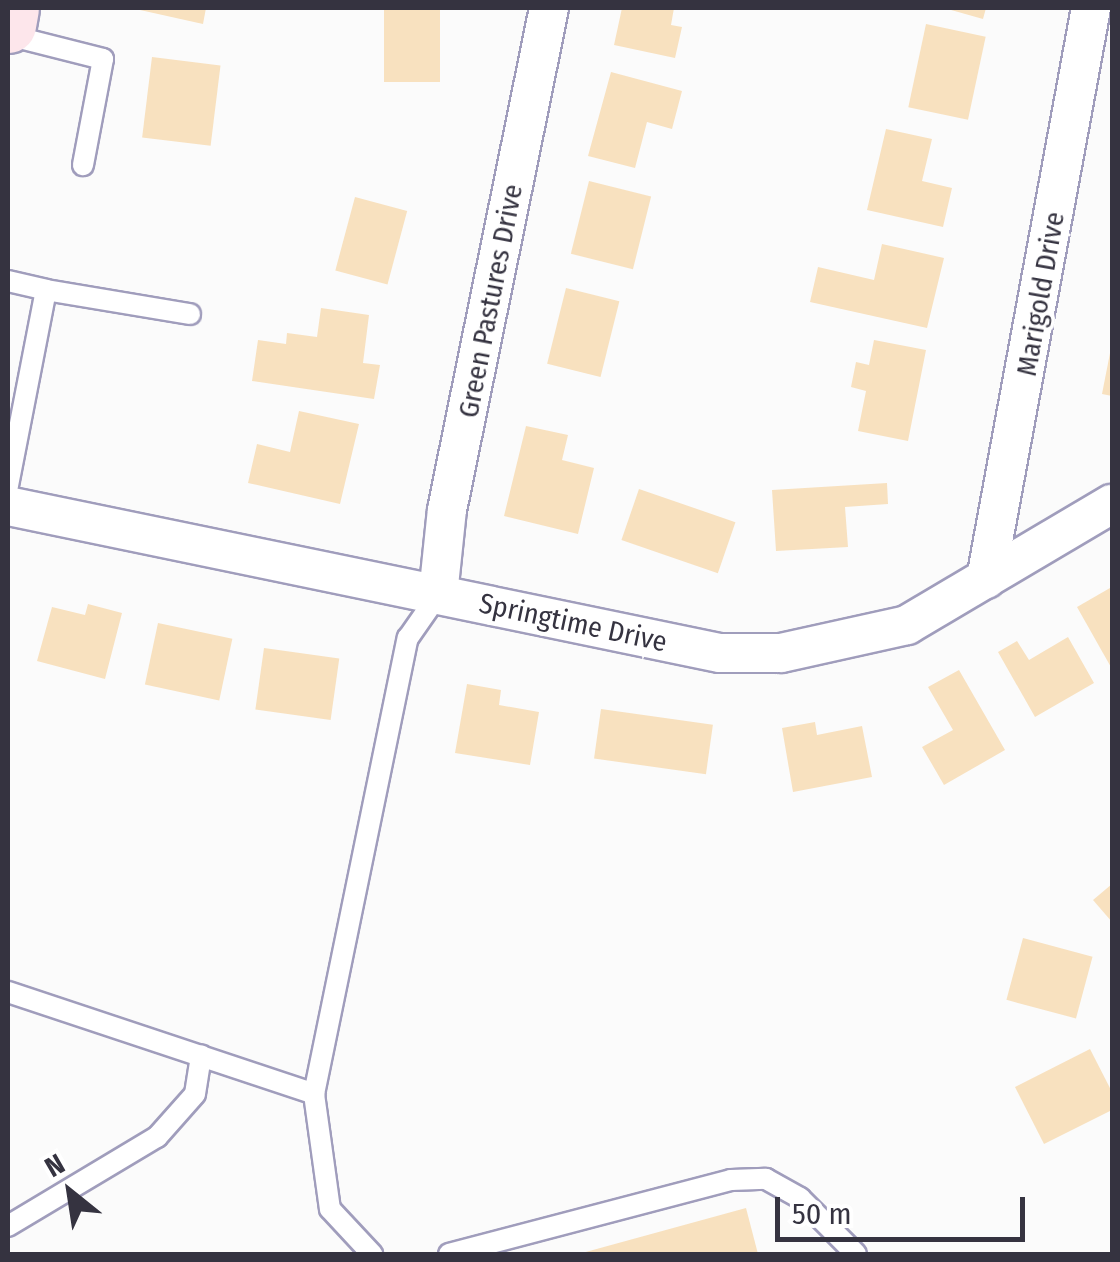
<!DOCTYPE html>
<html>
<head>
<meta charset="utf-8">
<style>
  body { margin:0 }
  #map { position:relative; width:1120px; height:1262px; overflow:hidden; background:#fbfbfb; font-family:"Fira Sans Condensed",sans-serif }
  div>[style] { position:absolute }
  .building>* { inset:0; background:#f8e1bf; transform-origin:0 0 }
  .roads { filter:drop-shadow(2px 0 #a09dbc) drop-shadow(-2px 0 #a09dbc) drop-shadow(0 2px #a09dbc) drop-shadow(0 -2px #a09dbc) }
  .service>* { height:20px; margin:-10px; padding:0 10px; transform-origin:10px; border-radius:10px; background:#fff }
  .minor>* { height:38px; margin:-19px; padding:0 19px; transform-origin:19px; border-radius:19px; background:#fff }
  .secondary>* { height:55px; margin:-27.5px; padding:0 27.5px; transform-origin:27.5px; border-radius:27.5px; background:#fde6eb }
  span { translate:-50% -50%; white-space:nowrap; text-align:center; line-height:1.15; -webkit-text-stroke:8px #fff; paint-order:stroke }
  .street-label { font-size:28px; color:#353340 }
  .frame { position:absolute; inset:0; border:10px solid #353340; pointer-events:none }
  .north { position:absolute; left:20px; top:1142px; width:100px; height:100px; -webkit-text-stroke:8px #fff; paint-order:stroke; rotate:330deg; font-size:28px; font-weight:700; line-height:40px; text-align:center; color:#353340 }
  .north::after { content:''; display:block; margin:auto; width:35px; height:45px; background:#353340; clip-path:polygon(50% 0,100% 100%,50% 72%,0 100%) }
  .scale { position:absolute; left:775px; top:1197px; width:250px; height:45px; box-sizing:border-box; border:5px solid #353340; border-top:0; padding-left:12px; font-size:30px; line-height:35px; white-space:nowrap; color:#353340; -webkit-text-stroke:8px #fff; paint-order:stroke }
</style>
</head>
<body>
<div id="map">
  <div class="building">
    <div style="clip-path:polygon(131px 8px,206px 8px,203px 24px)"></div>
    <div style="left:384px;top:8px;width:56px;height:74px"></div>
    <div style="clip-path:polygon(622px 8px,674px 8px,671px 25px,682px 27px,675px 58px,614px 45px)"></div>
    <div style="clip-path:polygon(944px 8px,986px 8px,983px 19px)"></div>
    <div style="left:926px;top:24px;width:61px;height:85px;rotate:12deg"></div>
    <div style="left:152px;top:57px;width:69px;height:81px;rotate:7deg"></div>
    <div style="clip-path:polygon(611px 72px,682px 91px,672px 129px,647px 122px,635px 168px,588px 156px)"></div>
    <div style="clip-path:polygon(886px 129px,932px 139px,922px 181px,952px 188px,943px 227px,867px 210px)"></div>
    <div style="left:589px;top:181px;width:64px;height:75px;rotate:14deg"></div>
    <div style="left:355px;top:197px;width:54px;height:76px;rotate:15deg"></div>
    <div style="clip-path:polygon(882px 244px,944px 258px,927px 328px,810px 302px,818px 267px,874px 280px)"></div>
    <div style="left:566px;top:288px;width:55px;height:78px;rotate:14deg"></div>
    <div style="clip-path:polygon(321px 308px,369px 315px,363px 363px,380px 365px,374px 399px,252px 381px,258px 340px,286px 344px,287px 333px,317px 337px)"></div>
    <div style="clip-path:polygon(874px 340px,926px 350px,908px 441px,858px 431px,866px 391px,851px 387px,856px 362px,869px 365px)"></div>
    <div style="clip-path:polygon(1111px 348px,1112px 349px,1112px 396px,1102px 394px)"></div>
    <div style="clip-path:polygon(299px 411px,359px 424px,340px 504px,248px 483px,257px 444px,290px 452px)"></div>
    <div style="clip-path:polygon(526px 426px,568px 435px,562px 460px,594px 468px,578px 534px,504px 516px)"></div>
    <div style="clip-path:polygon(887px 483px,888px 504px,845px 507px,848px 547px,776px 551px,772px 490px)"></div>
    <div style="left:639px;top:489px;width:102px;height:54px;rotate:19deg"></div>
    <div style="clip-path:polygon(1110px 588px,1112px 593px,1112px 669px,1077px 607px)"></div>
    <div style="clip-path:polygon(88px 604px,122px 613px,105px 679px,37px 661px,52px 607px,85px 615px)"></div>
    <div style="left:158px;top:623px;width:76px;height:63px;rotate:12deg"></div>
    <div style="clip-path:polygon(1068px 637px,1094px 683px,1035px 717px,998px 652px,1017px 641px,1029px 660px)"></div>
    <div style="left:264px;top:648px;width:76px;height:62px;rotate:8deg"></div>
    <div style="clip-path:polygon(959px 670px,1005px 750px,944px 785px,922px 747px,953px 730px,928px 687px)"></div>
    <div style="clip-path:polygon(467px 684px,501px 690px,499px 705px,539px 712px,530px 765px,455px 753px)"></div>
    <div style="left:601px;top:709px;width:113px;height:50px;rotate:8deg"></div>
    <div style="clip-path:polygon(815px 722px,817px 735px,862px 726px,872px 777px,793px 792px,782px 728px)"></div>
    <div style="clip-path:polygon(1112px 884px,1112px 922px,1093px 900px)"></div>
    <div style="left:1023px;top:938px;width:72px;height:64px;rotate:15deg"></div>
    <div style="clip-path:polygon(1090px 1049px,1112px 1092px,1112px 1110px,1044px 1144px,1015px 1087px)"></div>
    <div style="clip-path:polygon(746px 1208px,758px 1254px,582px 1254px,582px 1253px)"></div>
  </div>
  <div class="roads">
    <div class="service">
      <div style="left:8px;top:35px;width:98px;rotate:14.2deg"></div>
      <div style="left:103px;top:59px;width:108px;rotate:100.7deg"></div>
      <div style="left:8px;top:281px;width:39px;rotate:13deg"></div>
      <div style="left:46px;top:290px;width:200px;rotate:101deg"></div>
      <div style="left:46px;top:290px;width:146px;rotate:9.5deg"></div>
      <div style="left:8px;top:992px;width:323px;rotate:18.4deg"></div>
      <div style="left:314px;top:1094px;width:466px;rotate:-78.4deg"></div>
      <div style="left:408px;top:638px;width:52px;rotate:-55.1deg"></div>
      <div style="left:314px;top:1094px;width:116px;rotate:82.1deg"></div>
      <div style="left:330px;top:1209px;width:62px;rotate:47deg"></div>
      <div style="left:8px;top:1226px;width:174px;rotate:-30.9deg"></div>
      <div style="left:157px;top:1137px;width:57px;rotate:-48.5deg"></div>
      <div style="left:195px;top:1094px;width:39px;rotate:-81deg"></div>
      <div style="left:449px;top:1254px;width:292px;rotate:-14.7deg"></div>
      <div style="left:731px;top:1180px;width:35px;rotate:-2deg"></div>
      <div style="left:766px;top:1179px;width:39px;rotate:29deg"></div>
      <div style="left:800px;top:1198px;width:79px;rotate:45deg"></div>
    </div>
    <div class="minor">
      <div style="left:8px;top:506px;width:727px;rotate:11.67deg"></div>
      <div style="left:720px;top:653px;width:61px"></div>
      <div style="left:781px;top:653px;width:129px;rotate:-12.5deg"></div>
      <div style="left:907px;top:625px;width:238px;rotate:-30.6deg"></div>
      <div style="left:986px;top:579px;width:581px;rotate:-79.58deg"></div>
      <div style="left:438px;top:595px;width:85px;rotate:-84deg"></div>
      <div style="left:447px;top:510px;width:512px;rotate:-78.51deg"></div>
    </div>
    <div class="secondary">
      <div style="left:8px;top:25px;width:17px;rotate:-80deg"></div>
    </div>
  </div>
  <div class="street-label">
    <span style="left:1041px;top:294px;rotate:-80deg">Marigold Drive</span>
    <span style="left:491px;top:301px;rotate:-79deg">Green Pastures Drive</span>
    <span style="left:573px;top:623px;rotate:12deg">Springtime Drive</span>
  </div>
  <div class="frame"></div>
  <div class="north">N</div>
  <div class="scale">50 m</div>
</div>
</body>
</html>
